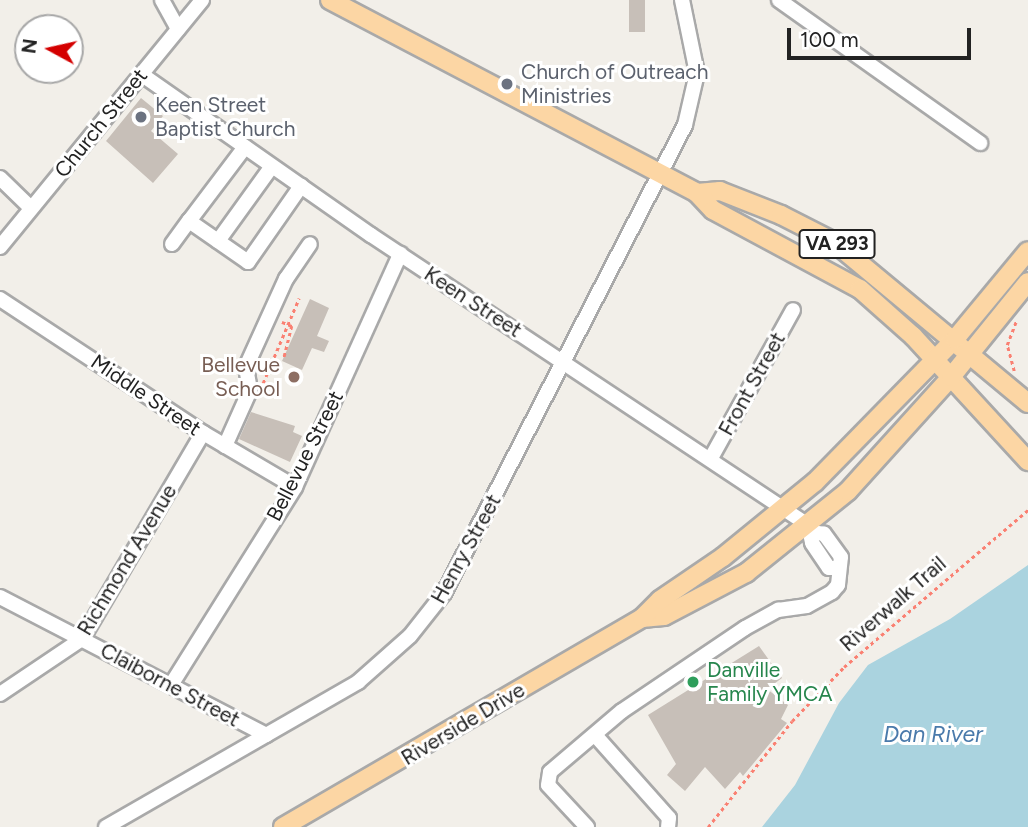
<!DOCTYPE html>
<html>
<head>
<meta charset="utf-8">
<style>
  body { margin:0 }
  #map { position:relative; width:1028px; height:827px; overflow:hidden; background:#f2efe9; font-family:Figtree,sans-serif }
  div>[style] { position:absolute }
  .water>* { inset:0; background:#aad3df }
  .building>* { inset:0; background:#c7bfb8; transform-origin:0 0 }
  .path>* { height:2.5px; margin-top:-1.25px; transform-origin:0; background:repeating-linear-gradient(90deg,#fa8072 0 3.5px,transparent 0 7px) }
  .roads { filter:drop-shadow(2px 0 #a9a9a9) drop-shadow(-2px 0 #a9a9a9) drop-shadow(0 2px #a9a9a9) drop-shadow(0 -2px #a9a9a9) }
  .minor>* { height:14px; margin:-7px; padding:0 7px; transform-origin:7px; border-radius:7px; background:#fff }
  .major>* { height:18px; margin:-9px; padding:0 9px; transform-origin:9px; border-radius:9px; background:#fcd6a4 }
  .dots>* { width:19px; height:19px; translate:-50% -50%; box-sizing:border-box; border:4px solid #fff; border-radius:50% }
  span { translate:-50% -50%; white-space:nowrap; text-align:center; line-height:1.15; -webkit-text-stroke:6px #fff; paint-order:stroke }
  .shield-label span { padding:2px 5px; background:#fff; border:2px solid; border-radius:5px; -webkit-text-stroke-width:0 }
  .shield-label { font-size:19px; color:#222; font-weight:700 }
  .worship-label { font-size:21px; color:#5b616d }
  .left { translate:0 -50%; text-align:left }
  .street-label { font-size:21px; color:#222 }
  .education-label { font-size:21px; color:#785e54 }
  .right { translate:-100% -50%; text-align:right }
  .leisure-label { font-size:21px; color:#27864d }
  .water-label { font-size:23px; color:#4a7aab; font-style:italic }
  .north { position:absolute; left:14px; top:14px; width:70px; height:70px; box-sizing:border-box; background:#fff; border:2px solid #a7a7a7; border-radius:50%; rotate:278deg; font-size:19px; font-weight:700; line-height:28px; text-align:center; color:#222 }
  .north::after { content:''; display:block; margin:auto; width:24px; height:32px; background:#d40000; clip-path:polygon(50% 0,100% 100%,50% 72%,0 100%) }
  .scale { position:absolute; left:787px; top:28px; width:184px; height:32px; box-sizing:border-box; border:4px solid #222; border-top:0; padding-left:9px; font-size:21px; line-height:24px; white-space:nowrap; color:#222; -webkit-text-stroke:5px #fff; paint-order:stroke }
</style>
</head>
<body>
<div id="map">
  <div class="water">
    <div style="clip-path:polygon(1028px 565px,1028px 827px,762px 827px,795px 785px,839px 703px,868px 665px,950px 619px)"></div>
  </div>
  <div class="building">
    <div style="left:629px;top:0;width:16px;height:32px"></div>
    <div style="clip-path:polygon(141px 98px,163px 116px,151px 131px,178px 154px,153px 183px,106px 141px)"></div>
    <div style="clip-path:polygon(310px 299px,329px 308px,317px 336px,329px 341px,324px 352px,312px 348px,302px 370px,282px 361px)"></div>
    <div style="clip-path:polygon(251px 412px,295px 426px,293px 432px,302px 436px,290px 462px,239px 439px)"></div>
    <div style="clip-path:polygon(759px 646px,782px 678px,767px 689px,788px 705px,781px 719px,787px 723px,743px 776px,740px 772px,725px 789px,705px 767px,685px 791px,667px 775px,676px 764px,648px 715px)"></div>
  </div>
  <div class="path">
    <div style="left:282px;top:322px;width:11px;rotate:22deg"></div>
    <div style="left:292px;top:326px;width:33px;rotate:104deg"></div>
    <div style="left:1014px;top:371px;width:27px;rotate:-105deg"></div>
    <div style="left:1007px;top:345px;width:25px;rotate:-69deg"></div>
    <div style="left:263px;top:383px;width:92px;rotate:-67deg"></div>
    <div style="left:708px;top:827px;width:135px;rotate:-51.6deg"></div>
    <div style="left:792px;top:721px;width:75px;rotate:-46.1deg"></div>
    <div style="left:844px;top:667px;width:242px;rotate:-40.5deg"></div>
  </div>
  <div class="roads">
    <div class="minor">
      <div style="left:162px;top:0;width:33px;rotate:61deg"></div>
      <div style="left:779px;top:0;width:247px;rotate:35.4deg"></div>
      <div style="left:141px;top:74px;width:281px;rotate:35deg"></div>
      <div style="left:371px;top:235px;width:524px;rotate:33.57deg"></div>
      <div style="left:808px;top:525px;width:18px;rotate:77deg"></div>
      <div style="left:812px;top:543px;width:30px;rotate:56deg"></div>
      <div style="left:829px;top:568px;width:8px"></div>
      <div style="left:245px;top:147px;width:93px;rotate:127.1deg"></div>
      <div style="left:189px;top:221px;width:72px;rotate:34.8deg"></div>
      <div style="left:248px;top:262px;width:93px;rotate:-55.1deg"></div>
      <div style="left:0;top:178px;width:43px;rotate:44.1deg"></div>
      <div style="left:218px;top:241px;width:92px;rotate:-54.2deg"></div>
      <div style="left:172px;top:244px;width:29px;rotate:-54deg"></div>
      <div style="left:0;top:247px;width:319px;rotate:-50.7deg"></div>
      <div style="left:0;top:299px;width:245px;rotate:33.4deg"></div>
      <div style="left:205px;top:434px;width:104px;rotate:30.5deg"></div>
      <div style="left:225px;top:446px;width:61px;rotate:-65.9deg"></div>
      <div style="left:250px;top:390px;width:23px;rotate:-100deg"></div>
      <div style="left:246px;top:367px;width:97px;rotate:-65.6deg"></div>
      <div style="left:286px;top:279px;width:42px;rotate:-55.6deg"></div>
      <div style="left:711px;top:458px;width:169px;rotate:-61deg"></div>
      <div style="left:0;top:597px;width:300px;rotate:27.4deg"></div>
      <div style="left:171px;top:685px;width:234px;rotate:-57.9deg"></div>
      <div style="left:295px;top:487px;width:256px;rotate:-65.7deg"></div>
      <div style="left:0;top:694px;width:99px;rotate:-33.9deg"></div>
      <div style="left:82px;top:639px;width:239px;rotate:-59.6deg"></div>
      <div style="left:595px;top:735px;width:111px;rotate:48.3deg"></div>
      <div style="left:669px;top:818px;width:9px;rotate:96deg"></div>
      <div style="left:106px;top:827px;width:291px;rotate:-29.9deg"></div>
      <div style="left:358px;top:682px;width:69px;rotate:-41.5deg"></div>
      <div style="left:410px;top:636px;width:55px;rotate:-51.7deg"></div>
      <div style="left:444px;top:593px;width:526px;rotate:-62.75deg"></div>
      <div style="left:685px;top:125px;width:53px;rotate:-77deg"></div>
      <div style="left:697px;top:73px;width:75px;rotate:-101.6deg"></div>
      <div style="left:587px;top:827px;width:57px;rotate:-132.9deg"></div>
      <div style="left:548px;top:785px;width:13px;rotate:-81deg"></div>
      <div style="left:550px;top:772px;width:94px;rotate:-40.3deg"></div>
      <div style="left:622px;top:711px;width:148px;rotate:-34deg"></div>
      <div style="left:745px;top:628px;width:38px;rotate:-29deg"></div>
      <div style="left:778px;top:610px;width:29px;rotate:-8deg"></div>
      <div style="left:807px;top:606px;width:29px;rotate:-29deg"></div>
      <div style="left:832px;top:592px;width:9px;rotate:-49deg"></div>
      <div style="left:838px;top:585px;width:28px;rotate:-84deg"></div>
      <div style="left:841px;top:557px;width:29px;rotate:-126deg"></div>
      <div style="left:824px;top:534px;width:11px;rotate:-170deg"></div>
    </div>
    <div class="major">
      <div style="left:330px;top:0;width:415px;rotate:27.7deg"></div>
      <div style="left:697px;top:193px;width:23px;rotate:47deg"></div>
      <div style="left:713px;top:210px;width:167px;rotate:28.3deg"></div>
      <div style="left:860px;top:289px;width:71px;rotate:41.6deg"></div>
      <div style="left:913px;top:336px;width:170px;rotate:47.4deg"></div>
      <div style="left:697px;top:193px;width:23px;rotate:-5deg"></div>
      <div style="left:720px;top:191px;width:66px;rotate:21.5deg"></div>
      <div style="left:781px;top:215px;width:59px;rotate:27deg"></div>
      <div style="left:834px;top:242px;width:252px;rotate:39.7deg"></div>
      <div style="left:642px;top:618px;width:22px;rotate:-5deg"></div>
      <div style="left:664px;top:616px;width:93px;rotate:-27.7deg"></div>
      <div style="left:746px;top:573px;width:131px;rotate:-38.8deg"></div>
      <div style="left:848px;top:491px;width:154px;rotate:-47.9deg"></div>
      <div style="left:951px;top:377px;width:122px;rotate:-51deg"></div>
      <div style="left:283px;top:827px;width:415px;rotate:-30.2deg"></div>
      <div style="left:642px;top:618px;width:25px;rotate:-45deg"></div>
      <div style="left:660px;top:600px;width:76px;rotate:-34.3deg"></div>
      <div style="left:723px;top:557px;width:119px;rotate:-39.2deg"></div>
      <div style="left:815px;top:482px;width:200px;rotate:-45.6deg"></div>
      <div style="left:955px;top:339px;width:114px;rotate:-50.3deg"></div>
    </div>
  </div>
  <div class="dots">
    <div style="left:507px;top:84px;background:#6b7280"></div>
    <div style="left:141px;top:117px;background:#6b7280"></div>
    <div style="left:294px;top:377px;background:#8d6e63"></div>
    <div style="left:693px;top:682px;background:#2e9e5b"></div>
  </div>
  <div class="shield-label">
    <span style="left:837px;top:244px">VA 293</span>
  </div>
  <div class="worship-label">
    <span class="left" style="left:521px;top:84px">Church of Outreach<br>Ministries</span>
    <span class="left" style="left:155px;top:117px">Keen Street<br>Baptist Church</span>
  </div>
  <div class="street-label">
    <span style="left:101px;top:123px;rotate:-51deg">Church Street</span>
    <span style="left:473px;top:302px;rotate:33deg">Keen Street</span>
    <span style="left:752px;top:384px;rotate:-61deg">Front Street</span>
    <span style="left:146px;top:395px;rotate:34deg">Middle Street</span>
    <span style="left:305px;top:456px;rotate:-63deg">Bellevue Street</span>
    <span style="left:466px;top:549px;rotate:-61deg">Henry Street</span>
    <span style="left:127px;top:560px;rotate:-59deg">Richmond Avenue</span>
    <span style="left:893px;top:604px;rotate:-41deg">Riverwalk Trail</span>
    <span style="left:170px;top:685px;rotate:28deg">Claiborne Street</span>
    <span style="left:463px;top:724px;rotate:-31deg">Riverside Drive</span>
  </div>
  <div class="education-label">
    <span class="right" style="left:280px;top:377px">Bellevue<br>School</span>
  </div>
  <div class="leisure-label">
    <span class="left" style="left:707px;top:682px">Danville<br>Family YMCA</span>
  </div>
  <div class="water-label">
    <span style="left:933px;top:734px">Dan River</span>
  </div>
  <div class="north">N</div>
  <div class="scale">100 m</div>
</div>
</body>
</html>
